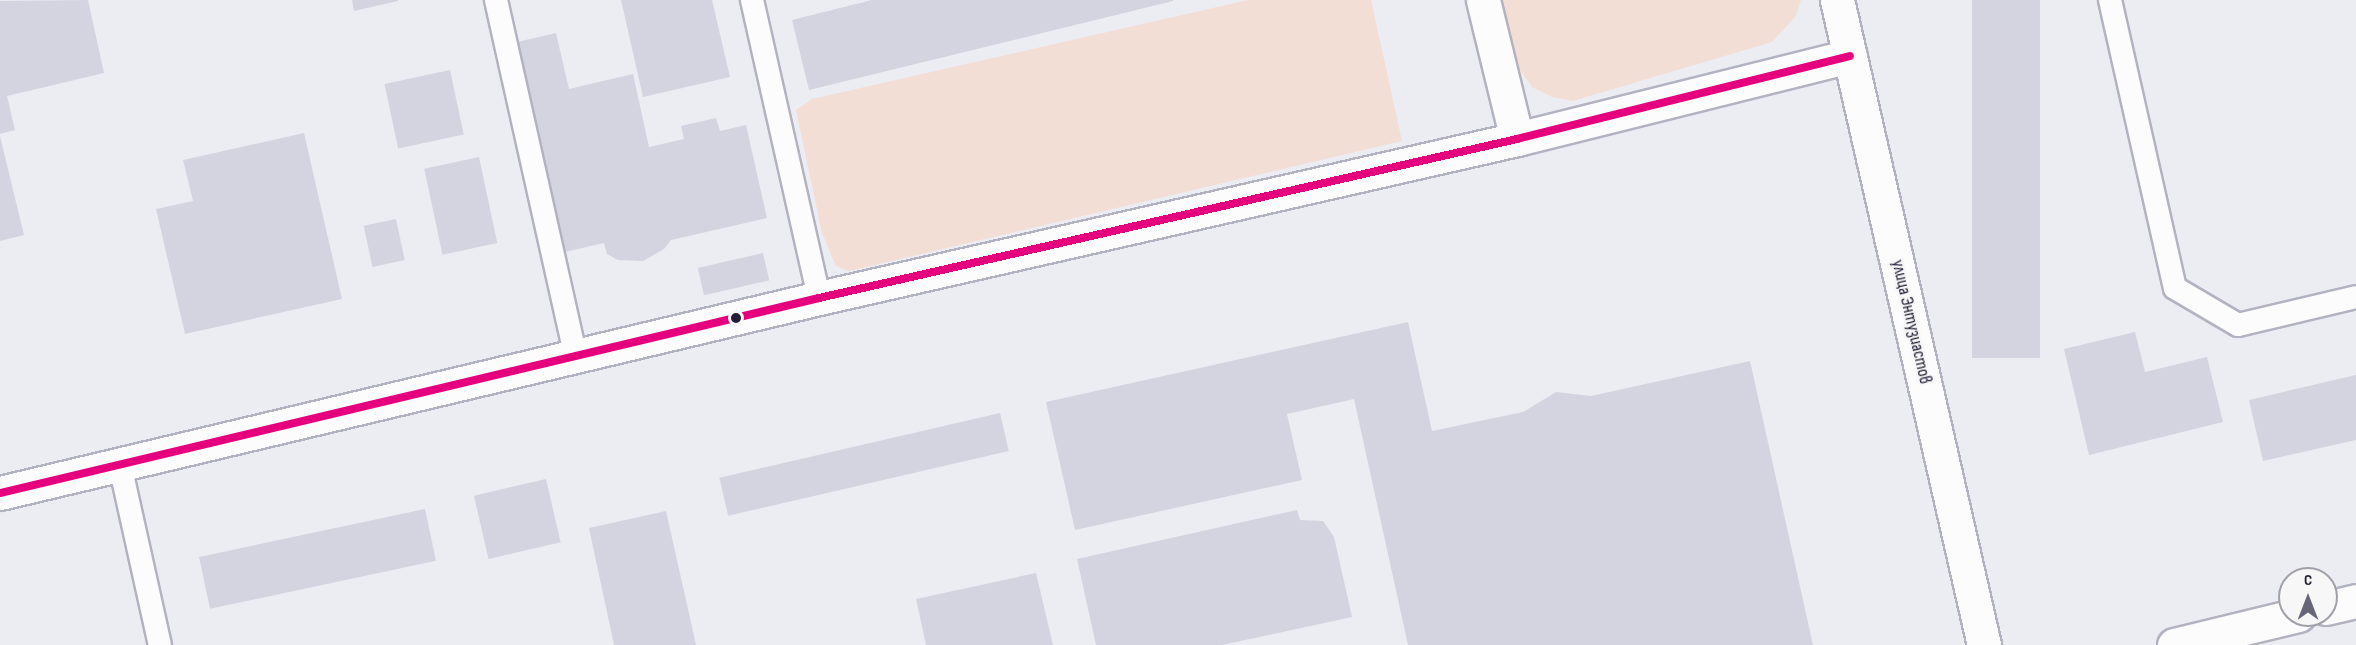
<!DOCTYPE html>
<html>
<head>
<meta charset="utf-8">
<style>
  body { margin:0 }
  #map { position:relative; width:2356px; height:645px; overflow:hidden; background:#ececf3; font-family:"Sofia Sans Condensed",sans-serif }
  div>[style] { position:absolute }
  .green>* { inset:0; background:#f3ded6 }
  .building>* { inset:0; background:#d4d4e0; transform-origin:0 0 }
  .roads { filter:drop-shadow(2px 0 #b3b2c0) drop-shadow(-2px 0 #b3b2c0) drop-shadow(0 2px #b3b2c0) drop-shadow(0 -2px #b3b2c0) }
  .service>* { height:22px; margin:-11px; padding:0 11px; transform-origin:11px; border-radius:11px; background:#fcfcfd }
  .minor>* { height:33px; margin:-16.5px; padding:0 16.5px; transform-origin:16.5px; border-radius:16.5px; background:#fcfcfd }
  .tertiary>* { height:33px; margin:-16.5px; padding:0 16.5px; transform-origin:16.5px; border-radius:16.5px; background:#fcfcfd }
  .secondary>* { height:33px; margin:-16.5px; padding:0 16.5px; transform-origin:16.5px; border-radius:16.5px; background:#fcfcfd }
  .bus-1>* { height:8px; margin:-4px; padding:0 4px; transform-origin:4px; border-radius:4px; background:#e5007d }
  .dots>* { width:16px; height:16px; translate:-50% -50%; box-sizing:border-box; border:3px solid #f7f7f7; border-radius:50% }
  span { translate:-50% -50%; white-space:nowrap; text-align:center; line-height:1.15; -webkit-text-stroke:5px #f7f7f7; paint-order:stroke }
  .street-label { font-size:18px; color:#201e35 }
  .north { position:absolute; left:2278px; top:567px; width:60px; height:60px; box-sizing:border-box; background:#f7f7f7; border:2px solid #a1a0a9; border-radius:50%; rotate:0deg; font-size:16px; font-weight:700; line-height:24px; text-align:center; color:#201e35 }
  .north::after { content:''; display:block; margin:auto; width:21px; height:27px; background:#676678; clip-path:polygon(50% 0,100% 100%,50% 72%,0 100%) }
</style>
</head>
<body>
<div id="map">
  <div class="green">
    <div style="clip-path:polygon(1248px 0,1371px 0,1402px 141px,849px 271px,836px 266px,822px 233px,796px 110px,812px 99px)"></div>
    <div style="clip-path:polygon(1502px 0,1801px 0,1796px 16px,1772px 42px,1573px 101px,1552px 97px,1532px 87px,1516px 64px)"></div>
  </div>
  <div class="building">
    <div style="clip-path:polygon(88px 0,104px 73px,7px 96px,15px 130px,0 134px,0 1px)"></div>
    <div style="clip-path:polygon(352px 0,398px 0,398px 1px,354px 11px)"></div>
    <div style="clip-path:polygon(621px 0,712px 0,730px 77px,643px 97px)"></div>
    <div style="clip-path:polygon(872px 0,1173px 0,1173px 1px,809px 90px,792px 20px)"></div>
    <div style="left:1972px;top:0;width:68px;height:358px"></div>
    <div style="clip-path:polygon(556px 33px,569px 89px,633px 74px,649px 147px,684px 139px,681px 126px,716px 118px,720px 131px,746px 125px,767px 218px,671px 240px,664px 249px,643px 261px,618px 260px,607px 254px,604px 243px,565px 252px,517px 42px)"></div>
    <div style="left:450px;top:70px;width:66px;height:67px;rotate:78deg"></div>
    <div style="clip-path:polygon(304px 133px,342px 299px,185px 334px,156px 209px,193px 201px,183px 160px)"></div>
    <div style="clip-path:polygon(0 136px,24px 235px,0 241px)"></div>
    <div style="left:479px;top:157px;width:88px;height:56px;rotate:78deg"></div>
    <div style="left:396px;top:219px;width:42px;height:33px;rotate:78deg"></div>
    <div style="left:763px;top:253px;width:28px;height:67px;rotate:77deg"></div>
    <div style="clip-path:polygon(1408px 322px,1432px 431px,1523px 412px,1556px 392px,1591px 396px,1750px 361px,1813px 645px,1408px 645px,1354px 399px,1287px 414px,1302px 480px,1075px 530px,1046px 402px)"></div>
    <div style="clip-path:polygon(2135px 332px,2145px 372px,2207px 357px,2223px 422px,2089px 455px,2064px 349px)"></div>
    <div style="clip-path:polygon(2356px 375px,2356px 440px,2263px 461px,2249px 400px)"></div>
    <div style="left:1000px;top:413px;width:39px;height:288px;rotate:77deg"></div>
    <div style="left:546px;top:479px;width:65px;height:74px;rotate:77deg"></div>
    <div style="left:425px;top:509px;width:53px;height:231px;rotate:78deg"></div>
    <div style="clip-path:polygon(1297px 510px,1300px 520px,1323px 521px,1334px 537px,1352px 617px,1222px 645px,1096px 645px,1077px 559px)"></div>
    <div style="clip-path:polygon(666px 511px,696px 645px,614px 645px,589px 528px)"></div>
    <div style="clip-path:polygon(1036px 573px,1053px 645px,926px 645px,916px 599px)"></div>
  </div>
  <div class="roads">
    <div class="service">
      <div style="left:496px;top:0;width:367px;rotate:77.4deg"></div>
      <div style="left:752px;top:0;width:305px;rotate:77.3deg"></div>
      <div style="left:2110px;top:0;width:295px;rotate:77.3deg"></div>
      <div style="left:2175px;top:288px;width:73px;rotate:30.4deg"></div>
      <div style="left:2238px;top:325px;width:121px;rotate:-13.3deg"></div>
      <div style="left:120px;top:465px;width:184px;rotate:77.5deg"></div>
    </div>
    <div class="minor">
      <div style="left:2326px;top:608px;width:31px;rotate:-13deg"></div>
      <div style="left:2174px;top:645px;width:128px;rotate:-13.6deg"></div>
    </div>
    <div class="tertiary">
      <div style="left:1483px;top:0;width:143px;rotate:76.3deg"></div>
      <div style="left:0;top:493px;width:842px;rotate:-13.39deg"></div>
      <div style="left:819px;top:298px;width:716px;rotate:-12.83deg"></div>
      <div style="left:1517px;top:139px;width:343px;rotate:-14deg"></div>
    </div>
    <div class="secondary">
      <div style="left:1837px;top:0;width:662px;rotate:77.16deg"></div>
    </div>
  </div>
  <div class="bus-1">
    <div style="left:0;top:493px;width:842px;rotate:-13.39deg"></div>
    <div style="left:819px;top:298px;width:716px;rotate:-12.83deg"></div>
    <div style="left:1517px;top:139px;width:343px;rotate:-14deg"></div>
  </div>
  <div class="dots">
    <div style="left:736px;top:318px;background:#201e35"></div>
  </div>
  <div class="street-label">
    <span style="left:1911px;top:322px;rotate:77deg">улица Энтузиастов</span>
  </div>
  <div class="north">С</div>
</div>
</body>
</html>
